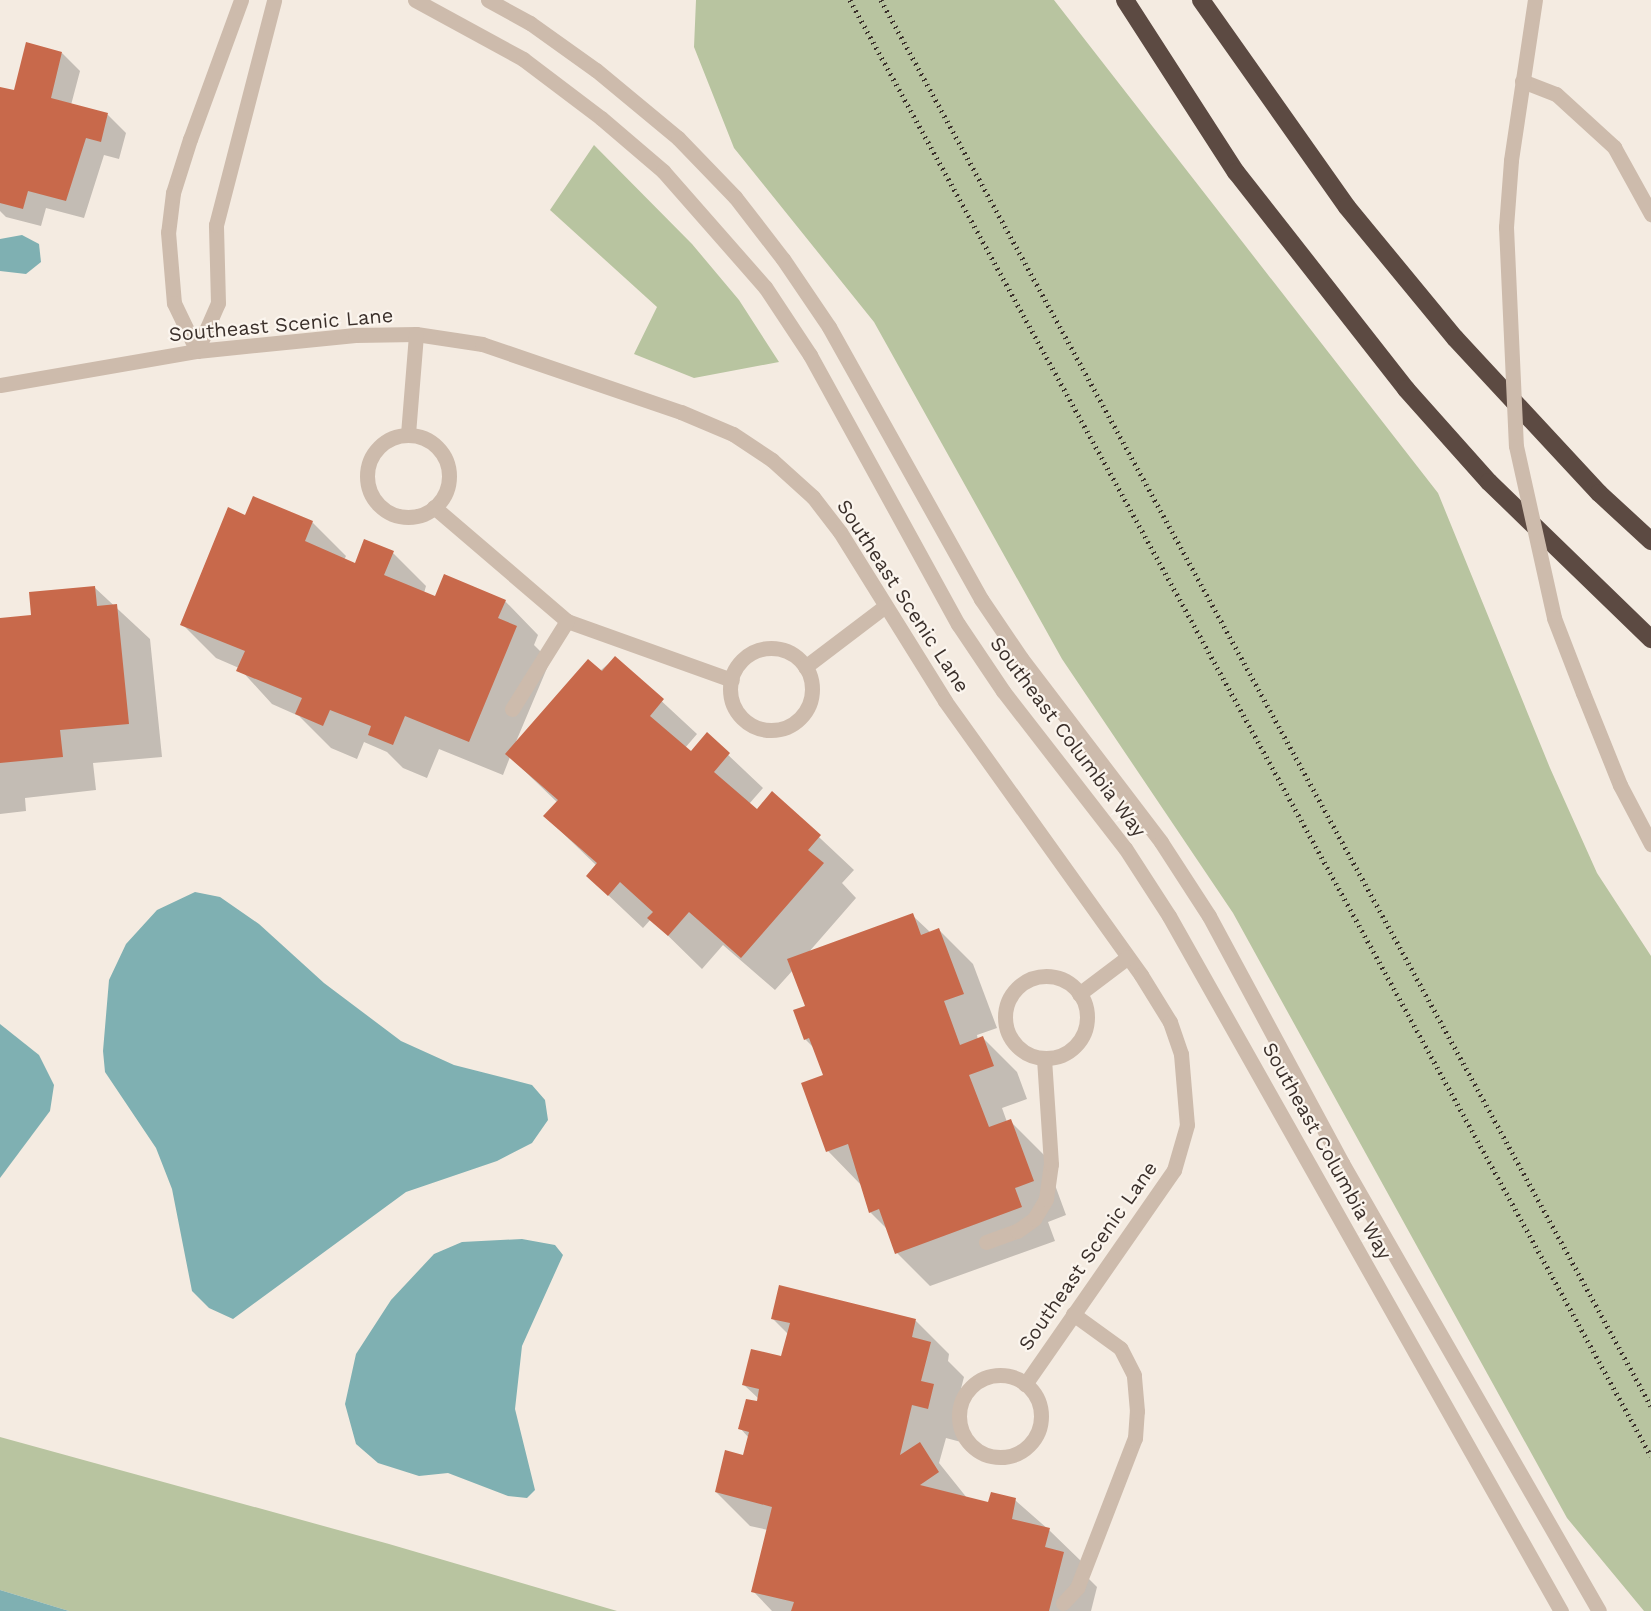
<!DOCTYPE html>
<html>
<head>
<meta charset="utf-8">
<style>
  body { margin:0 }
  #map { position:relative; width:1651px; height:1611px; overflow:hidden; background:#f4ebe1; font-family:"Work Sans",sans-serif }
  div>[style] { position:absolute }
  .green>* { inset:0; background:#b8c4a0 }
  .water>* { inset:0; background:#7fb0b2 }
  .shadow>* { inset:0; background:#0003 }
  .building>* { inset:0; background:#c8694b }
  .minor>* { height:15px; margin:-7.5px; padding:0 7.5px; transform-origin:7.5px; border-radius:7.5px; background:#cdbbac }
  .minor>.ring { margin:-7.5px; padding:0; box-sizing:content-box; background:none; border:15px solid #cdbbac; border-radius:50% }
  .highway>* { height:18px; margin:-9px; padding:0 9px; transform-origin:9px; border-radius:9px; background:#5c4a42 }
  .rail>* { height:4.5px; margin-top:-2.25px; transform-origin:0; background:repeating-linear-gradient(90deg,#3b302b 0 1.5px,transparent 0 6px) }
  .minor-bridge>* { height:15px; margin:-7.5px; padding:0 7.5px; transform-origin:7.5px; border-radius:7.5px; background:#cdbbac }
  span { translate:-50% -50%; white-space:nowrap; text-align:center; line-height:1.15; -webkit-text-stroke:4.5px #fbf5ee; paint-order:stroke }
  .street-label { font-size:20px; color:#3b302b }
</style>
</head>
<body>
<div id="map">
  <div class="green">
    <div style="clip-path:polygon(696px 0,1054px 0,1438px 493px,1550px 768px,1597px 873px,1651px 956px,1651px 1611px,1644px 1611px,1567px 1518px,1233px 913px,1062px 659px,874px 322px,734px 148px,694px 47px)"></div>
    <div style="clip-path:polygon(594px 145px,692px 244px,739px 300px,779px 362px,694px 378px,634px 354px,657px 307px,550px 210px)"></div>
    <div style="clip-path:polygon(0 1437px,389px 1544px,617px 1611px,69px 1611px,0 1590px)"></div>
  </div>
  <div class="water">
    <div style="clip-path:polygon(22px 235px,39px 244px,41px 262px,26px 274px,0 271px,0 239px)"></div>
    <div style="clip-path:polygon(195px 892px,220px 897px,259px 924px,324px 983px,401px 1041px,454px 1065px,532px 1085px,545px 1100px,548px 1120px,532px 1143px,497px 1161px,406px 1192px,233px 1319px,209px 1308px,192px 1291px,172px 1189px,156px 1148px,105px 1072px,103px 1051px,109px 980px,126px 944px,157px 910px)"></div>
    <div style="clip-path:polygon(0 1024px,39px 1055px,54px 1085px,50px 1111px,0 1178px)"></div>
    <div style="clip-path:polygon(522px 1239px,555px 1245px,563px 1255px,522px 1346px,515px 1409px,535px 1490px,527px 1498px,508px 1496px,448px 1473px,419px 1476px,378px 1463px,356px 1444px,345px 1404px,356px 1354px,391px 1300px,434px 1254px,462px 1242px)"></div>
    <div style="clip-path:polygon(0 1590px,69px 1611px,0 1611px)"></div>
  </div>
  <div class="shadow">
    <div style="clip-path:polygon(62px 53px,80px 71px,71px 105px,108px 115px,126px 133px,119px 159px,104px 155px,84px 218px,46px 208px,41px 226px,6px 217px,0 211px,0 88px,15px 92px)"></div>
    <div style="clip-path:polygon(246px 517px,312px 522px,346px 556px,344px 560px,355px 565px,393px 553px,426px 586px,424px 593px,436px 598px,505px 601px,538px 635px,534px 645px,550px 661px,515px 744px,615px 658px,697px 734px,685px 748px,691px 754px,707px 735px,763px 788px,749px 804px,757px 811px,772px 793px,854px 870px,842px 883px,856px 898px,808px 953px,912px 915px,931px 933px,939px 930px,973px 964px,997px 1028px,977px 1035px,978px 1040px,983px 1038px,1017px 1072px,1027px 1099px,1002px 1108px,1007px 1122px,1010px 1121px,1044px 1155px,1066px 1215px,1048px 1222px,1055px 1241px,930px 1286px,897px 1253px,889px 1231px,870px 1212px,862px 1186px,828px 1151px,825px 1076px,815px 1049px,805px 1039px,807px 1007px,793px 970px,775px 990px,723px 945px,702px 969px,651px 919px,643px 928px,588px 876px,597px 866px,545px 816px,558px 803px,510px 757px,503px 775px,439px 749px,427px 778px,403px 768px,387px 752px,364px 742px,357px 759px,331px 748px,299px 716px,272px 704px,239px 668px,216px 658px,182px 624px)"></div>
    <div style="clip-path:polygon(94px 587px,150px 639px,162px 757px,93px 763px,96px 790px,25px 798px,26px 811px,0 814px,0 620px,33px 617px)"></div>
    <div style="clip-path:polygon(772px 1318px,916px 1321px,949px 1354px,948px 1361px,964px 1377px,956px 1408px,967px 1419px,961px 1442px,946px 1438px,939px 1463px,967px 1498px,989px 1504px,1015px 1500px,1049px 1530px,1083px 1563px,1081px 1571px,1097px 1587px,1091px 1611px,772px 1611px,753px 1591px,768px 1530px,750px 1526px,716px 1492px,744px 1456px,749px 1438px,740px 1428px,759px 1399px,743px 1384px,782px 1358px,788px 1334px)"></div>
  </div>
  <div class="building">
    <div style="clip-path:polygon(26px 42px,62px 52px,51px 98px,108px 113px,101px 142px,86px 138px,66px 201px,28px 191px,23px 209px,0 203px,0 87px,14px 90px)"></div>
    <div style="clip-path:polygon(253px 496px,313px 521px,305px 541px,355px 563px,364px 539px,394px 551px,384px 575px,435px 596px,444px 574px,506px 600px,498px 618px,517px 626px,469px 742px,405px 716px,393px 745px,368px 735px,371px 726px,330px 710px,323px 726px,295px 714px,302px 698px,236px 671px,245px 651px,180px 625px,228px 507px,245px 515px)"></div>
    <div style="clip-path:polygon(95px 586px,97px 606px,117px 604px,129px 724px,60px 730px,63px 757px,0 763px,0 618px,31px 615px,29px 592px)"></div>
    <div style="clip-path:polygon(615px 656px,664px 699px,650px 716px,691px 751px,707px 732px,730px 753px,714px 772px,757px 809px,772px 791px,821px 835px,808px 850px,824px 863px,741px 958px,689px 912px,668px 936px,647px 918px,653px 912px,620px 882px,608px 896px,586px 876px,597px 863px,543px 816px,558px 800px,505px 754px,588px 659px,602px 671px)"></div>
    <div style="clip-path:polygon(913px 913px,921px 935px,939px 928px,964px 994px,944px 1001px,960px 1045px,983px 1036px,994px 1066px,969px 1075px,989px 1127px,1011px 1119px,1034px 1181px,1015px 1188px,1022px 1207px,895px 1254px,879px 1209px,869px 1213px,848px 1144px,826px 1152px,801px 1083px,823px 1075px,809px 1038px,804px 1040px,793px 1010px,805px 1006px,787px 959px)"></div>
    <div style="clip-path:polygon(779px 1285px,916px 1319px,912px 1337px,931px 1342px,921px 1381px,934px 1384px,928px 1409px,912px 1405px,900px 1455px,920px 1442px,939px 1472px,920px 1485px,988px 1502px,991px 1492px,1016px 1498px,1012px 1519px,1050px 1528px,1045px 1547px,1064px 1552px,1049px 1611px,791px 1611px,794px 1602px,751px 1592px,772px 1507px,715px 1492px,725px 1450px,743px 1455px,749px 1432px,738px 1429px,746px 1399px,757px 1401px,759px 1389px,742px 1385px,751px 1349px,781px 1356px,790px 1323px,771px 1319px)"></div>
  </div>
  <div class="minor">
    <div style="left:241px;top:0;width:148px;rotate:110.1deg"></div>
    <div style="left:190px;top:139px;width:57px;rotate:107.5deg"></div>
    <div style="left:173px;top:193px;width:39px;rotate:97deg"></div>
    <div style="left:168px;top:232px;width:71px;rotate:85.2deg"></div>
    <div style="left:174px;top:303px;width:53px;rotate:64.4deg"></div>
    <div style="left:197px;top:351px;width:52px;rotate:-66.4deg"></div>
    <div style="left:218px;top:303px;width:78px;rotate:-91.5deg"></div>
    <div style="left:216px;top:225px;width:232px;rotate:-75.5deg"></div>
    <div style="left:415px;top:0;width:123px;rotate:28.6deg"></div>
    <div style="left:523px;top:59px;width:98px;rotate:37.1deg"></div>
    <div style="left:601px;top:118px;width:82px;rotate:40.5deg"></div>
    <div style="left:663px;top:171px;width:154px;rotate:48.7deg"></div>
    <div style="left:765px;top:287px;width:82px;rotate:56.5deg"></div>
    <div style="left:810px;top:355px;width:307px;rotate:61.2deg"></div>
    <div style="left:958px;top:624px;width:81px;rotate:56.1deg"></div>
    <div style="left:1003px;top:691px;width:199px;rotate:52.2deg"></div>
    <div style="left:1125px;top:848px;width:81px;rotate:57.1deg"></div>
    <div style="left:1169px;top:916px;width:798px;rotate:60.58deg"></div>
    <div style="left:488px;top:0;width:48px;rotate:28.7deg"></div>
    <div style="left:530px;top:23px;width:81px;rotate:35.5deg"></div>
    <div style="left:596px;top:70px;width:107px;rotate:39.7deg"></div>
    <div style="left:678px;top:138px;width:82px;rotate:46deg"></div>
    <div style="left:735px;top:197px;width:78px;rotate:52.3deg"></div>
    <div style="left:783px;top:259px;width:82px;rotate:55.9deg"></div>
    <div style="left:829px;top:327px;width:312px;rotate:60.8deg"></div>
    <div style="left:981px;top:599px;width:71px;rotate:55.9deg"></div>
    <div style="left:1021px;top:658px;width:231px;rotate:52.7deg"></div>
    <div style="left:1161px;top:842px;width:88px;rotate:57deg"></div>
    <div style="left:1209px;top:916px;width:281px;rotate:61.7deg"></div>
    <div style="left:1342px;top:1163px;width:516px;rotate:60.16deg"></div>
    <div style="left:1522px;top:81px;width:36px;rotate:21deg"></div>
    <div style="left:1556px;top:94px;width:79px;rotate:42.4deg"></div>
    <div style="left:1614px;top:147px;width:77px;rotate:61.1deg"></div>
    <div style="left:1506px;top:227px;width:67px;rotate:-85.7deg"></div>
    <div style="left:1511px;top:160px;width:162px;rotate:-81.5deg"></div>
    <div style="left:0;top:385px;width:200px;rotate:-9.8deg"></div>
    <div style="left:197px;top:351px;width:159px;rotate:-5.8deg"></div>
    <div style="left:355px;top:335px;width:61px;rotate:-0.9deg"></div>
    <div style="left:416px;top:334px;width:67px;rotate:8.6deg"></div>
    <div style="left:482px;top:344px;width:210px;rotate:18.9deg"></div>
    <div style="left:681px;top:412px;width:56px;rotate:22.9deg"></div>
    <div style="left:733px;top:434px;width:47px;rotate:33.7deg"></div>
    <div style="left:772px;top:460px;width:55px;rotate:42.1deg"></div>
    <div style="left:813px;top:497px;width:44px;rotate:52.4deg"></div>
    <div style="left:840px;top:532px;width:199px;rotate:58.1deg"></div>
    <div style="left:945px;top:701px;width:337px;rotate:54.4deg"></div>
    <div style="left:1141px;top:975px;width:55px;rotate:58.3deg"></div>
    <div style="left:1170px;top:1022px;width:34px;rotate:71deg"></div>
    <div style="left:1181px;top:1054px;width:71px;rotate:85.2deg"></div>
    <div style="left:1187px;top:1125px;width:47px;rotate:106.1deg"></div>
    <div style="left:1174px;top:1170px;width:261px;rotate:124.8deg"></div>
    <div style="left:408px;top:434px;width:100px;rotate:-85.4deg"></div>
    <div class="ring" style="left:367px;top:435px;width:67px;height:67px"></div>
    <div style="left:434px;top:507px;width:175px;rotate:40.6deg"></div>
    <div style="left:567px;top:621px;width:175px;rotate:19.7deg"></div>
    <div class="ring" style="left:730px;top:648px;width:67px;height:67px"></div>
    <div style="left:805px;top:667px;width:99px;rotate:-37.2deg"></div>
    <div style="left:1583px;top:693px;width:99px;rotate:68.1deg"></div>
    <div style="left:1620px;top:785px;width:67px;rotate:62.3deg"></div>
    <div style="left:512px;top:709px;width:104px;rotate:-58deg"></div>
    <div class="ring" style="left:1005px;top:976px;width:67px;height:67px"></div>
    <div style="left:1079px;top:994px;width:61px;rotate:-37.1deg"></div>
    <div style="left:986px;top:1242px;width:33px;rotate:-20deg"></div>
    <div style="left:1017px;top:1231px;width:21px;rotate:-35deg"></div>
    <div style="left:1034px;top:1219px;width:23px;rotate:-59deg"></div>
    <div style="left:1046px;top:1199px;width:35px;rotate:-82deg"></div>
    <div style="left:1051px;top:1164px;width:106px;rotate:-93.8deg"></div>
    <div class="ring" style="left:959px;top:1375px;width:67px;height:67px"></div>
    <div style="left:1063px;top:1603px;width:21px;rotate:-47deg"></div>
    <div style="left:1077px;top:1588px;width:161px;rotate:-68.9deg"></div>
    <div style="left:1135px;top:1438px;width:27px;rotate:-86deg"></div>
    <div style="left:1137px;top:1411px;width:36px;rotate:-95deg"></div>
    <div style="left:1134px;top:1375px;width:30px;rotate:-117deg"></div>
    <div style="left:1120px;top:1348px;width:58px;rotate:-144.1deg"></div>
  </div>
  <div class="highway">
    <div style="left:1125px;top:0;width:205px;rotate:57.2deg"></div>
    <div style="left:1236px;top:172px;width:276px;rotate:51.9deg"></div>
    <div style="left:1406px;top:389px;width:125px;rotate:48.3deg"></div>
    <div style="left:1489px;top:482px;width:226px;rotate:44.1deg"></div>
    <div style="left:1201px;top:0;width:253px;rotate:54.8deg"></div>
    <div style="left:1347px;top:207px;width:170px;rotate:50.5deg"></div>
    <div style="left:1455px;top:338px;width:212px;rotate:47.1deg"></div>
    <div style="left:1599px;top:493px;width:71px;rotate:42.7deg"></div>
  </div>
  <div class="rail">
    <div style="left:850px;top:0;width:1662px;rotate:61.18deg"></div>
    <div style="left:881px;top:0;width:1603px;rotate:61.29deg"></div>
  </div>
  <div class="minor-bridge">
    <div style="left:1506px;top:227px;width:219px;rotate:87.4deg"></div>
    <div style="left:1516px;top:446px;width:176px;rotate:77.5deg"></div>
    <div style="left:1554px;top:618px;width:80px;rotate:68.9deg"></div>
  </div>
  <div class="street-label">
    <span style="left:281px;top:325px;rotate:-5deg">Southeast Scenic Lane</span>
    <span style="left:903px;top:596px;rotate:57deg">Southeast Scenic Lane</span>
    <span style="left:1068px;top:737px;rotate:53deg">Southeast Columbia Way</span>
    <span style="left:1327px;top:1151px;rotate:61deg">Southeast Columbia Way</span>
    <span style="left:1088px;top:1256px;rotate:-55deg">Southeast Scenic Lane</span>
  </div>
</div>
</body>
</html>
